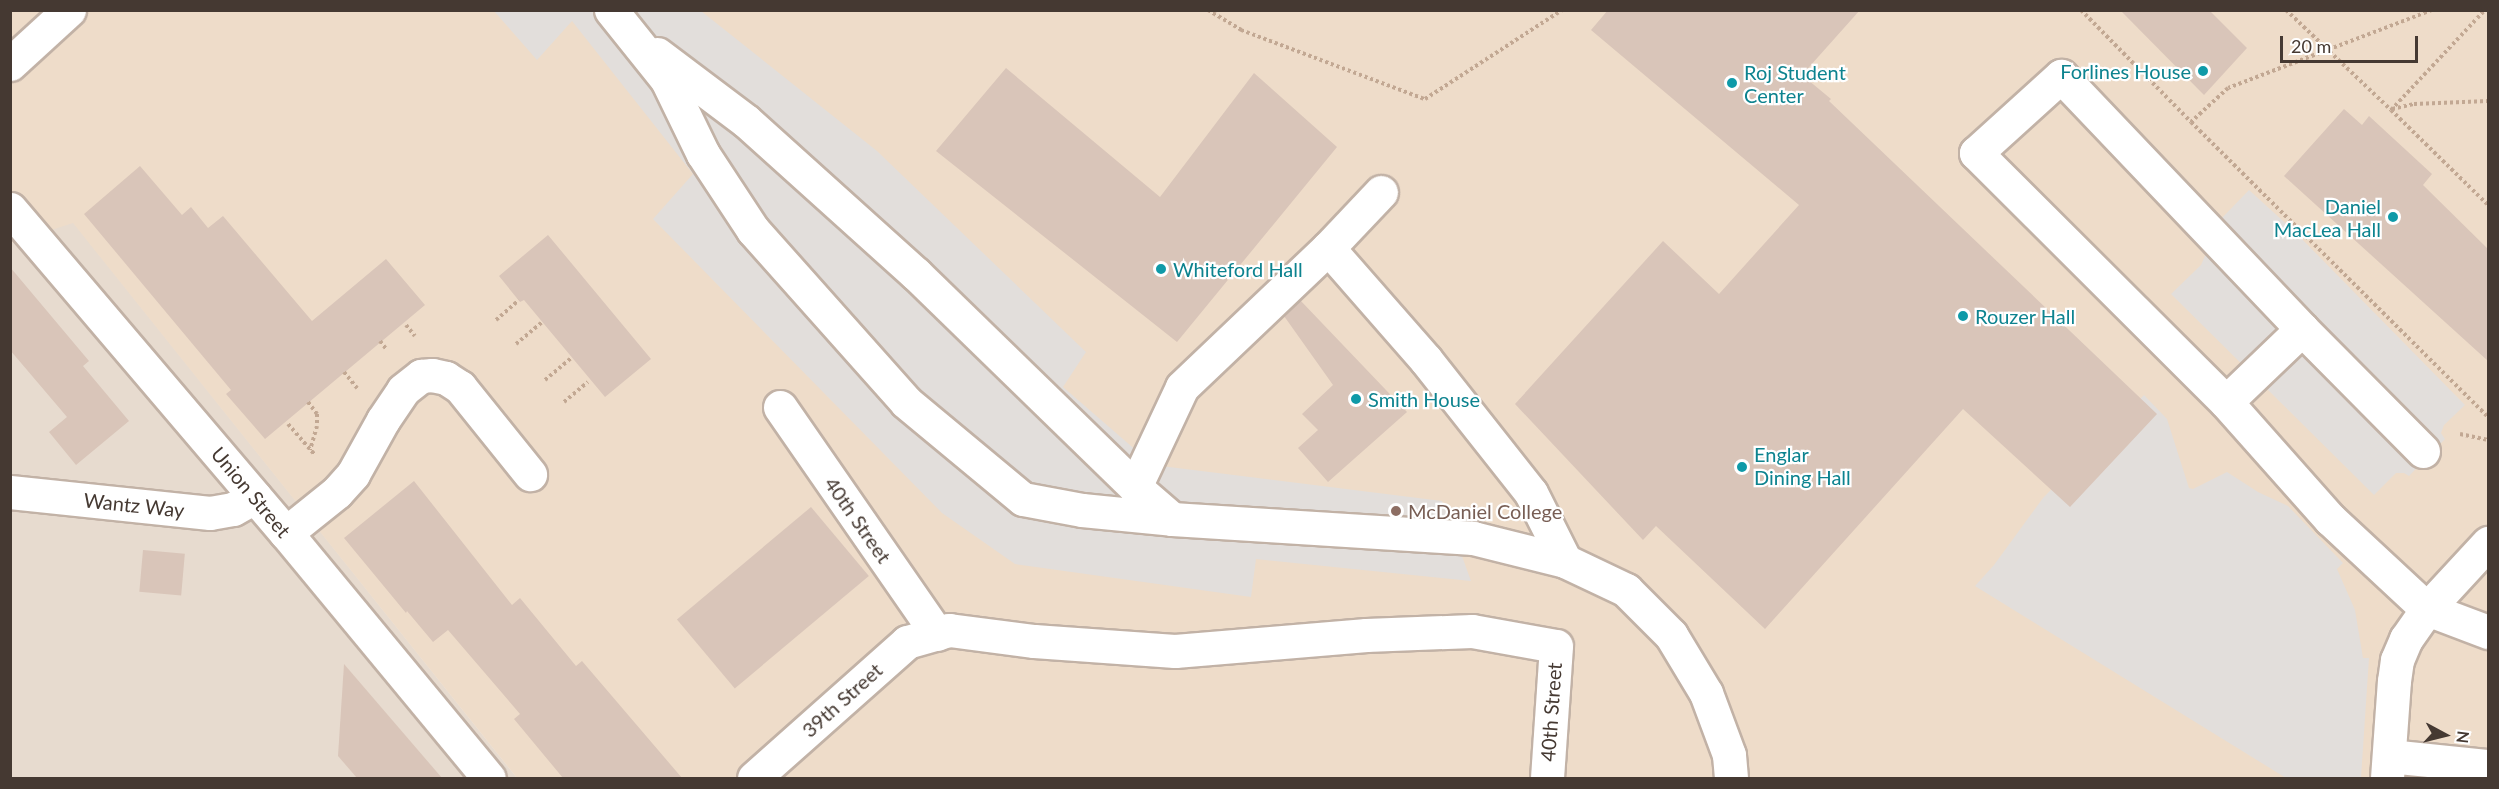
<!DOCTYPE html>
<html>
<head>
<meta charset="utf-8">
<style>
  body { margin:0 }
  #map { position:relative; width:2499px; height:789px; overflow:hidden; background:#f3eae1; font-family:Lato,sans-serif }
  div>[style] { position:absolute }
  .residential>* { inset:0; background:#e7dbcf }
  .education>* { inset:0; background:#eedcc9 }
  .parking>* { inset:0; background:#e2dedb }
  .building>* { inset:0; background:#d9c5b9; transform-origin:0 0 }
  .path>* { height:4px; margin-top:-2px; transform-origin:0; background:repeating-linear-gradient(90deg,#c2a893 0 3px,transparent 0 6px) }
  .roads { filter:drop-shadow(2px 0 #c2b2a6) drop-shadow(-2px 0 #c2b2a6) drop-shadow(0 2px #c2b2a6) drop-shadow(0 -2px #c2b2a6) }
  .minor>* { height:33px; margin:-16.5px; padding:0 16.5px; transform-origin:16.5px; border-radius:16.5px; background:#fff }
  .dots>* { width:16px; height:16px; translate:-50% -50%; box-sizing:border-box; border:3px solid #fff; border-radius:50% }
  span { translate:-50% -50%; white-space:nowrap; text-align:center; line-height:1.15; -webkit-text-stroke:4.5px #fff; paint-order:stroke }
  .culture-label { font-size:20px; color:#0d838f }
  .right { translate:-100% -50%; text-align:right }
  .left { translate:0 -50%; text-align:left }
  .street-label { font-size:20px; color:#453932 }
  .education-label { font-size:20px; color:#785e54 }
  .frame { position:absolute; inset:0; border:12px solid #453932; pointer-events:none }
  .north { position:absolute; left:2415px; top:705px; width:60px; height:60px; -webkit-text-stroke:4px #fff; paint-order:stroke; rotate:97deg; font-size:16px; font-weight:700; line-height:24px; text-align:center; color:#453932 }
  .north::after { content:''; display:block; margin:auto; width:21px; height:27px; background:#453932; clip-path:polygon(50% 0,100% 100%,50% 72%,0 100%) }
  .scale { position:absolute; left:2280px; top:36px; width:138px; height:27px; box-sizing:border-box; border:3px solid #453932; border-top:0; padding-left:8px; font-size:18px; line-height:21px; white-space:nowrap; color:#453932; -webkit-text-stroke:4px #fff; paint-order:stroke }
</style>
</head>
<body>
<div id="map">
  <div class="residential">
    <div style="clip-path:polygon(73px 222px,517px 778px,11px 778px,10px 243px)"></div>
  </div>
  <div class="education">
    <div style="clip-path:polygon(10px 11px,2488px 11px,2488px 778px,517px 778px,73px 223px,11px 243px)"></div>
  </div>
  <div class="parking">
    <div style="clip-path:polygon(494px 11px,701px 11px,877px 151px,1086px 352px,1063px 387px,1153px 465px,1442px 501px,1471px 581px,1256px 559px,1251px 597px,1015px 564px,942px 513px,653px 219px,693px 174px,572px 21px,537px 60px)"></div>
    <div style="clip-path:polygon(2249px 190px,2294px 231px,2465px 405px,2444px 425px,2441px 433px,2445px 439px,2409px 476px,2404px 473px,2396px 473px,2374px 495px,2171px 294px,2201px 265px,2221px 219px)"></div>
    <div style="clip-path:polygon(2144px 395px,2167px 419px,2189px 488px,2193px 489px,2227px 472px,2258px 492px,2288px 506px,2343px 563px,2337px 569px,2355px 610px,2363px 658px,2369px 658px,2361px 778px,2286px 778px,1975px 586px,1994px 565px,2043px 498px)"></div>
  </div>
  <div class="building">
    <div style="clip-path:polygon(1608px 10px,1860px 10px,1802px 75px,1831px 99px,1829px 101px,2157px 414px,2070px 507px,1963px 409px,1765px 629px,1656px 526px,1643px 540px,1515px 404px,1663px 241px,1719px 294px,1799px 205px,1591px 30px)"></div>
    <div style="clip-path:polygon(2120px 10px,2209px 10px,2247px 48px,2204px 95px)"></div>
    <div style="clip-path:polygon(1006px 68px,1160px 197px,1254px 73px,1337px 147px,1177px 342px,936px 151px)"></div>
    <div style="clip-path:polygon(2344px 109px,2362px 125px,2369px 116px,2432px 174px,2423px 185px,2488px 249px,2488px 361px,2284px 176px)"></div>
    <div style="clip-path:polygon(140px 166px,182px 215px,191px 207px,208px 228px,223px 216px,312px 321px,386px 259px,425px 305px,265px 439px,226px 394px,231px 390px,84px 214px)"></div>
    <div style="clip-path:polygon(548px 235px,651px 359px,605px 397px,524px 300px,520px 302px,499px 276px)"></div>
    <div style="clip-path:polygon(10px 267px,89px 361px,83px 366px,129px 421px,76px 465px,49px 432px,67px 417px,10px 350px)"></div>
    <div style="clip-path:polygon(1300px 300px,1407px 412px,1328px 482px,1298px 448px,1318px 430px,1302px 414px,1333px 385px,1284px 316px)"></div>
    <div style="clip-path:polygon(414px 481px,512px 605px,520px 598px,576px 666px,582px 661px,682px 778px,563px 778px,514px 719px,520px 714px,448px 630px,433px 642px,407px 611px,406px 613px,344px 538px)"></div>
    <div style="left:811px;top:507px;width:90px;height:175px;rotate:50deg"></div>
    <div style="left:143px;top:550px;width:42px;height:42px;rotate:5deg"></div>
    <div style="clip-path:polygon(344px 664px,442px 778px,357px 778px,338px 756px)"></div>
  </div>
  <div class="path">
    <div style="left:1208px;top:10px;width:39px;rotate:31deg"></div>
    <div style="left:1241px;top:30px;width:197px;rotate:20.6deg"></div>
    <div style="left:1425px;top:99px;width:163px;rotate:-33deg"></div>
    <div style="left:2081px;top:10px;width:157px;rotate:45.5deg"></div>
    <div style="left:2286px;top:10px;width:145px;rotate:43.6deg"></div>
    <div style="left:2391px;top:110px;width:137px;rotate:-46.8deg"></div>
    <div style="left:2432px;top:10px;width:218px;rotate:159.1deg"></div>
    <div style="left:2228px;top:88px;width:50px;rotate:137.4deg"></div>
    <div style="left:2191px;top:122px;width:419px;rotate:44.8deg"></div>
    <div style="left:2392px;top:109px;width:23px;rotate:-13deg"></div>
    <div style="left:2414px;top:104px;width:74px;rotate:-2.3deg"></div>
    <div style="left:2391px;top:110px;width:136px;rotate:44.4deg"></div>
    <div style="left:496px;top:320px;width:30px;rotate:-41deg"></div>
    <div style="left:406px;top:325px;width:14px;rotate:51deg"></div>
    <div style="left:380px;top:341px;width:11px;rotate:52deg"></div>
    <div style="left:516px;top:344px;width:35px;rotate:-40deg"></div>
    <div style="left:344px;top:372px;width:21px;rotate:51deg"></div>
    <div style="left:545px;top:380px;width:35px;rotate:-40deg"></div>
    <div style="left:308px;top:402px;width:15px;rotate:53deg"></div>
    <div style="left:317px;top:414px;width:12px;rotate:90deg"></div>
    <div style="left:317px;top:426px;width:25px;rotate:106deg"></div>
    <div style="left:564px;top:402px;width:31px;rotate:-40deg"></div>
    <div style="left:288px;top:424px;width:41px;rotate:48.9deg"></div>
    <div style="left:2460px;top:434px;width:29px;rotate:12deg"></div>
  </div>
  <div class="roads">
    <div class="minor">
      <div style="left:611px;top:10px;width:90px;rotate:51.3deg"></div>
      <div style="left:667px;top:80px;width:82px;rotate:64.1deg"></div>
      <div style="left:703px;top:154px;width:91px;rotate:56.7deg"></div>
      <div style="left:753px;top:230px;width:230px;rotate:48.3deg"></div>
      <div style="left:906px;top:402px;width:152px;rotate:39.7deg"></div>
      <div style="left:1023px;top:499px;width:60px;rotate:10.6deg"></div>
      <div style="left:1082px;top:510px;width:90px;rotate:5.7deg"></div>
      <div style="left:1172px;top:519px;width:302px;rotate:3.6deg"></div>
      <div style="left:1473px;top:538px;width:95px;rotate:14deg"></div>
      <div style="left:1565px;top:561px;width:68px;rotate:25.4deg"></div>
      <div style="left:1626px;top:590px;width:64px;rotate:45deg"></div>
      <div style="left:1671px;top:635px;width:68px;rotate:58.9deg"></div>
      <div style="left:1706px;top:693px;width:66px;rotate:69.6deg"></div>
      <div style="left:1729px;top:755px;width:23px;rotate:85deg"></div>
      <div style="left:657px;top:54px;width:111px;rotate:37deg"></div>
      <div style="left:746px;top:121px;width:229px;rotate:42deg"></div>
      <div style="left:916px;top:274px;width:305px;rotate:44.2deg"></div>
      <div style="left:1135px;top:487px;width:49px;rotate:40.9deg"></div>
      <div style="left:10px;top:64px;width:80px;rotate:-42.5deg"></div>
      <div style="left:10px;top:209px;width:426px;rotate:49.6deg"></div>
      <div style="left:286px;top:533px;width:318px;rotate:50.4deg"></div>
      <div style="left:1328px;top:248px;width:77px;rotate:-46.6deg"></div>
      <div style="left:2226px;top:402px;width:353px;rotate:-135.1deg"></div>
      <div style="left:1976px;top:153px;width:115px;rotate:-42.2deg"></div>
      <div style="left:2061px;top:76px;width:349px;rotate:46.4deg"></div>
      <div style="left:780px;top:407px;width:276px;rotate:55.3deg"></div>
      <div style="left:2423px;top:451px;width:172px;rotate:-134.8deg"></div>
      <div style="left:2302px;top:329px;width:105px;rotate:136.2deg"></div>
      <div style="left:2226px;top:402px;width:157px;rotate:48.4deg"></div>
      <div style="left:2330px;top:519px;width:132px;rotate:42.9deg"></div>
      <div style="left:2427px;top:609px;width:65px;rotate:20.7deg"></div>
      <div style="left:1135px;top:487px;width:110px;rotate:-64.8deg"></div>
      <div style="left:1182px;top:387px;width:202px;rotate:-43.6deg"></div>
      <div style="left:1328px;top:248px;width:149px;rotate:48.8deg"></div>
      <div style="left:1426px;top:360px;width:169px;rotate:51.7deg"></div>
      <div style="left:1531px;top:493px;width:76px;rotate:63.4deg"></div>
      <div style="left:10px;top:492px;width:201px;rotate:6deg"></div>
      <div style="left:210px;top:513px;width:23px;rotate:-10deg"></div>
      <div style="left:233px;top:509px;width:25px;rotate:-29deg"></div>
      <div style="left:286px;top:533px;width:65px;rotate:-38.8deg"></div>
      <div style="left:337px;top:492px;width:24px;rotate:-48deg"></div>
      <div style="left:353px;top:474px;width:62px;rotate:-60.9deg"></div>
      <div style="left:383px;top:420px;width:36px;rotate:-56deg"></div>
      <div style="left:403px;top:390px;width:23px;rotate:-38deg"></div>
      <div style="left:421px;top:376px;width:11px;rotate:-5deg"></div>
      <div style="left:432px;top:375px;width:14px;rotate:12deg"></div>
      <div style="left:446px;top:378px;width:17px;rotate:33deg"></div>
      <div style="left:460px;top:387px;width:112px;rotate:51.2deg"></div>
      <div style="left:2389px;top:756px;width:100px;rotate:5.8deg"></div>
      <div style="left:754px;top:778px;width:205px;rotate:-41.6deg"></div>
      <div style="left:907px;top:642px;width:44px;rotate:-15.9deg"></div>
      <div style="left:949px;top:630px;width:86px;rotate:7.4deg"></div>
      <div style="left:1034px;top:641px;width:141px;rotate:4.1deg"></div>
      <div style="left:1175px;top:651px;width:192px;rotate:-4.8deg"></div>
      <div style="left:1366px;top:635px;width:106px;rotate:-2.2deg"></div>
      <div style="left:1472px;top:631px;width:85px;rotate:10.1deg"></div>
      <div style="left:1556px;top:646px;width:132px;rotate:93.9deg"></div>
      <div style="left:2387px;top:778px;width:97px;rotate:-85.9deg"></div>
      <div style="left:2394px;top:681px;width:21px;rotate:-82deg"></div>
      <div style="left:2397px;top:660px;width:23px;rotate:-67deg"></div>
      <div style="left:2406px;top:639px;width:37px;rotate:-55deg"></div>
      <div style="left:2427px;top:609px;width:90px;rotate:-47.3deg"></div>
    </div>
  </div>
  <div class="dots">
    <div style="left:2203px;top:71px;background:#0f9aa8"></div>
    <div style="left:1732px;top:83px;background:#0f9aa8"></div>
    <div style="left:2393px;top:217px;background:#0f9aa8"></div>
    <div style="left:1161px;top:269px;background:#0f9aa8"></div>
    <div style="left:1963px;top:316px;background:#0f9aa8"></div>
    <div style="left:1356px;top:399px;background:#0f9aa8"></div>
    <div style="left:1742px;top:467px;background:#0f9aa8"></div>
    <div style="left:1396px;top:511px;background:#8d6e63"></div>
  </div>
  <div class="culture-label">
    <span class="right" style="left:2191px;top:71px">Forlines House</span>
    <span class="left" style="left:1744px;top:84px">Roj Student<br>Center</span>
    <span class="right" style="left:2381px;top:218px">Daniel<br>MacLea Hall</span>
    <span class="left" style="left:1173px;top:269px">Whiteford Hall</span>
    <span class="left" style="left:1975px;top:316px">Rouzer Hall</span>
    <span class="left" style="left:1368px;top:399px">Smith House</span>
    <span class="left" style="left:1754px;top:466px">Englar<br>Dining Hall</span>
  </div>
  <div class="street-label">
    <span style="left:251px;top:492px;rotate:50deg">Union Street</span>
    <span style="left:134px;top:505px;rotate:6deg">Wantz Way</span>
    <span style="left:858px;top:520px;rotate:55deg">40th Street</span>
    <span style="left:842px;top:700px;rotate:-42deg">39th Street</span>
    <span style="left:1551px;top:712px;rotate:-86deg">40th Street</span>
  </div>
  <div class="education-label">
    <span class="left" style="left:1408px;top:511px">McDaniel College</span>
  </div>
  <div class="frame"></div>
  <div class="north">N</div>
  <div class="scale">20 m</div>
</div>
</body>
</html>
